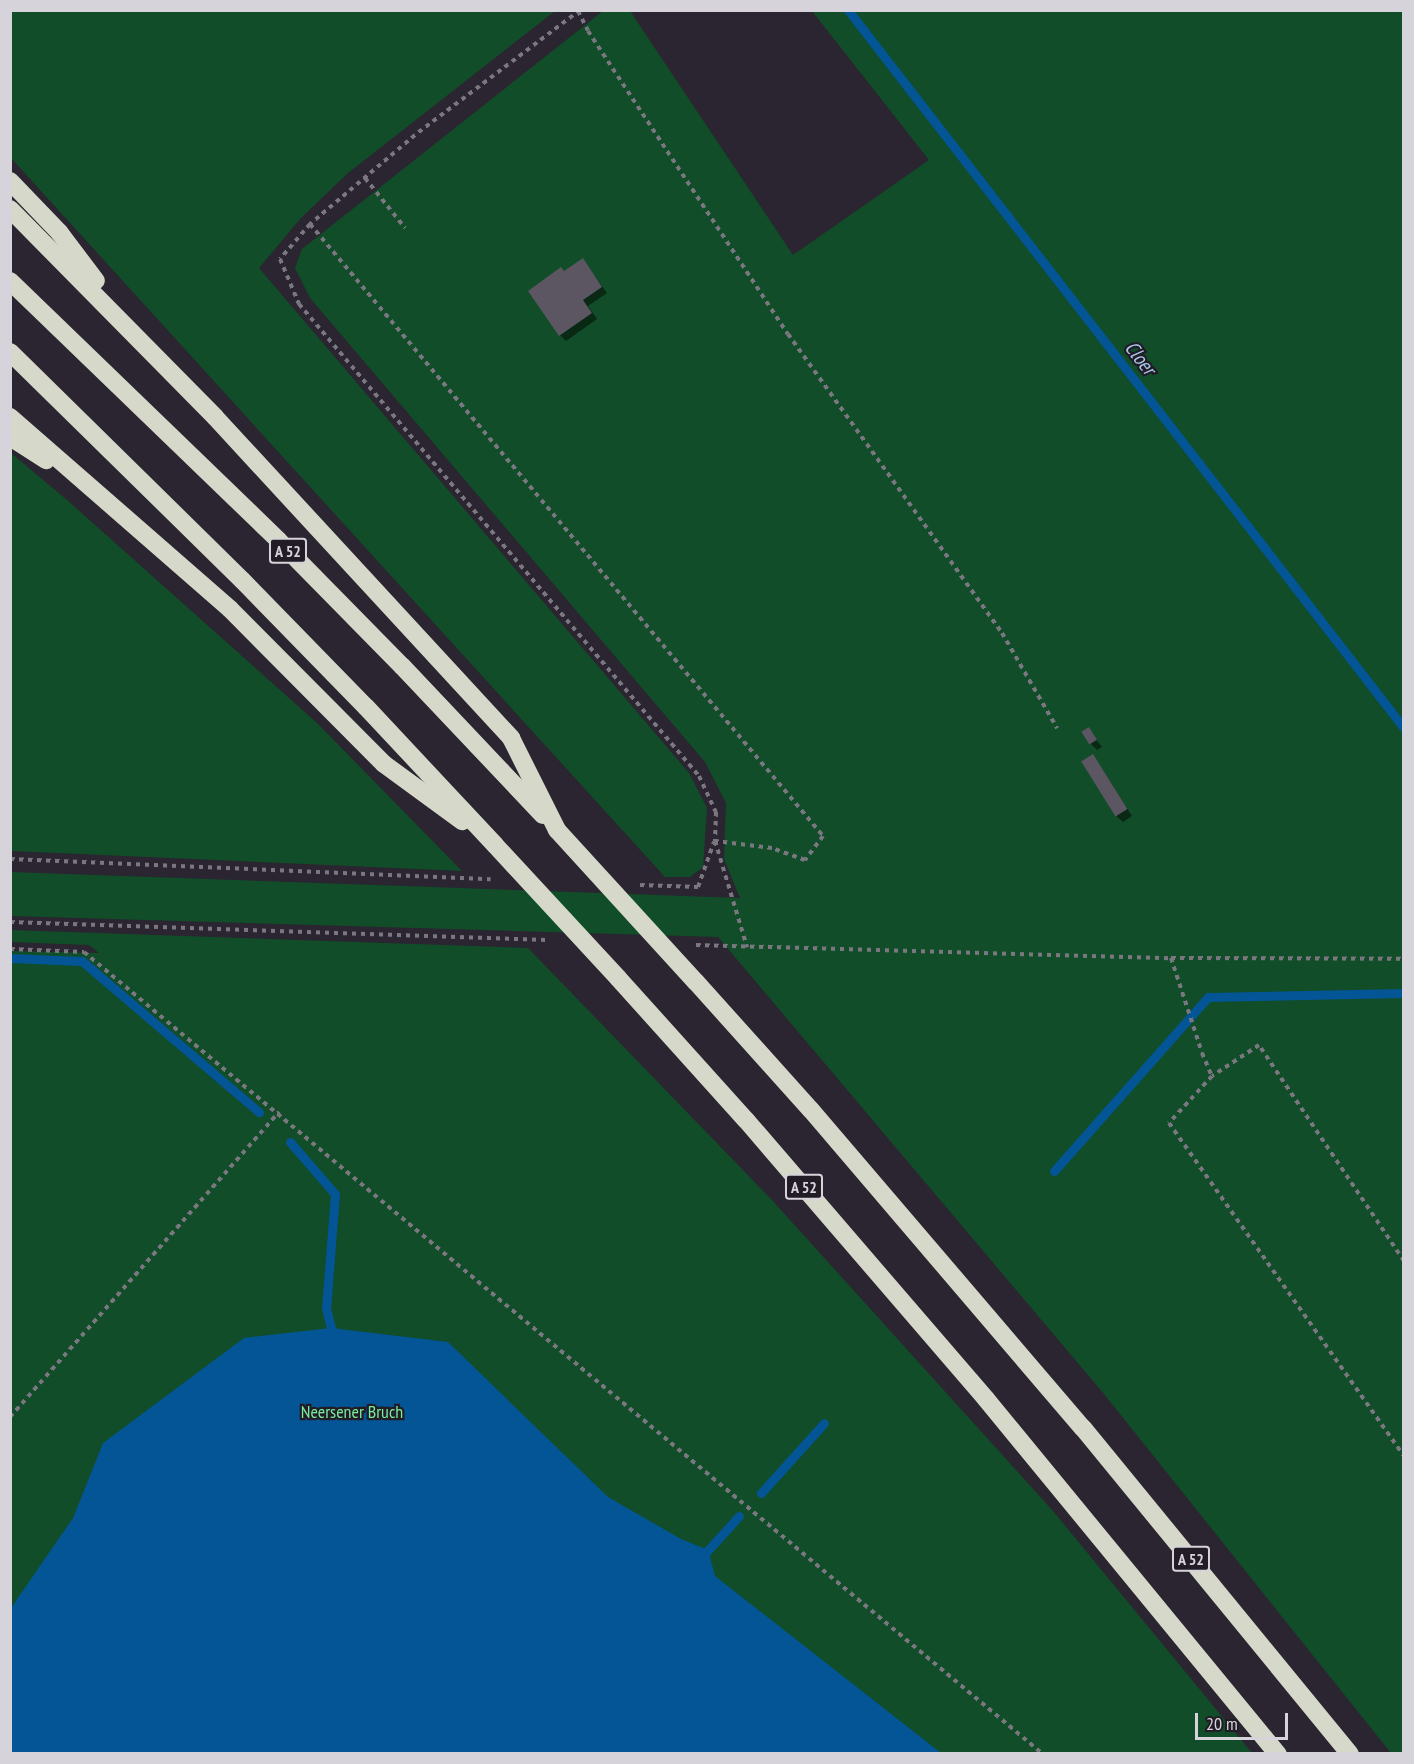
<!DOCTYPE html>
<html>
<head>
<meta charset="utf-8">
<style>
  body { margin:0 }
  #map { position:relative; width:1414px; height:1764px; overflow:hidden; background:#2a2530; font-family:"PT Sans Narrow",sans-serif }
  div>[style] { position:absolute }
  .green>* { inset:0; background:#114d28 }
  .water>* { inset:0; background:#035596 }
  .shadow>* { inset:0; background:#0007 }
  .stream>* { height:9px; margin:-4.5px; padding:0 4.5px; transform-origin:4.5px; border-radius:4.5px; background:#035596 }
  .building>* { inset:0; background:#5c5562; transform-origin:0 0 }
  .path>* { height:4px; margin-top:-2px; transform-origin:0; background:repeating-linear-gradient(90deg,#7b7780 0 4.5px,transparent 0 9px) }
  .motorway>* { height:18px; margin:-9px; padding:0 9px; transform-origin:9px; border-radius:9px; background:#d6d9c9 }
  .motorway-bridge>* { height:18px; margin:-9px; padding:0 9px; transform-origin:9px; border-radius:9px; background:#d6d9c9 }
  span { translate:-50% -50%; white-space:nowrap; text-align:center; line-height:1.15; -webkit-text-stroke:4.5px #211c26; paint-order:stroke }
  .shield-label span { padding:2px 4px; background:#211c26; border:2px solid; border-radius:4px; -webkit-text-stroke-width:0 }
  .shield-label { font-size:16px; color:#d6d3da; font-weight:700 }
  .park-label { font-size:18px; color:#77ee9d }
  .water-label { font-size:20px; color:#a7c8ec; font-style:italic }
  .frame { position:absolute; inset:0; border:12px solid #d6d3da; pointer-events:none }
  .scale { position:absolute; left:1195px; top:1713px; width:93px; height:27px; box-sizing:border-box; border:3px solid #d6d3da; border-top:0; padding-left:8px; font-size:18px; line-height:21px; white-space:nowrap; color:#d6d3da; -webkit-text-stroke:4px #211c26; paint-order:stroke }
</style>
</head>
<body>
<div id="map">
  <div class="green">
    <div style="clip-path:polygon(11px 10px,555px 11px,348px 173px,301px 218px,259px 268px,689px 773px,707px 808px,703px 867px,690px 877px,665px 877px,11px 158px)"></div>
    <div style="clip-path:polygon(603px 11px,630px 11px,793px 255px,929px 160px,812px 11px,1403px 11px,1403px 1753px,1391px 1753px,1104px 1394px,718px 937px,11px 916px,10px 872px,740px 898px,724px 859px,726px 803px,705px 762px,310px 298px,295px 268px,302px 249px)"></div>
    <div style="clip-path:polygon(11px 453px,67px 500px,317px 723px,462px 871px,11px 851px)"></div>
    <div style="clip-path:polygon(11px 930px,528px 948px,771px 1199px,1053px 1511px,1252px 1753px,11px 1753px,11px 951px,99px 953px,89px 945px,11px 942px)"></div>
  </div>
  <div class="water">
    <div style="clip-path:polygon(331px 1328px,448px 1342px,608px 1497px,681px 1539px,708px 1550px,715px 1576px,941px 1753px,11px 1753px,11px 1608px,73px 1518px,103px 1443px,244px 1338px)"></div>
  </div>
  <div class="shadow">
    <div style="clip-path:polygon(583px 260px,607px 293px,588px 306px,597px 319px,566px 341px,560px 335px,564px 272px)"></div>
    <div style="clip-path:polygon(1088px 729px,1102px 747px,1097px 750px,1091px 744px)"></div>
    <div style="clip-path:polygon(1093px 755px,1132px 816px,1123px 822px,1116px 816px)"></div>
  </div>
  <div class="stream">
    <div style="left:848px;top:10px;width:908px;rotate:52.25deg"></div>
    <div style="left:10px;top:958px;width:72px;rotate:2.4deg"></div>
    <div style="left:82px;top:961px;width:233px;rotate:40.5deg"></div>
    <div style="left:290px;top:1142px;width:69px;rotate:49.1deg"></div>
    <div style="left:335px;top:1194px;width:114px;rotate:94.5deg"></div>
    <div style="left:326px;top:1308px;width:21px;rotate:76deg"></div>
    <div style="left:331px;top:1328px;width:10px;rotate:53deg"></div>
    <div style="left:1054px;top:1171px;width:232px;rotate:-48.5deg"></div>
    <div style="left:1208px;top:997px;width:196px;rotate:-1.2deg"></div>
    <div style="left:761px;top:1493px;width:94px;rotate:-48deg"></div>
    <div style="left:700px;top:1559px;width:58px;rotate:-47.8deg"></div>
  </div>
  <div class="building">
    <div style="clip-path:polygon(583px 258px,602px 287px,583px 300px,592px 313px,559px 336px,528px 291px,561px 267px,564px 271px)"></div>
    <div style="left:1089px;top:727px;width:15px;height:9px;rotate:58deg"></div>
    <div style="left:1093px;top:754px;width:65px;height:14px;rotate:58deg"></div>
  </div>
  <div class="path">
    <div style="left:580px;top:10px;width:207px;rotate:142.9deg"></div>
    <div style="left:415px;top:135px;width:138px;rotate:139.7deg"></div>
    <div style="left:310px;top:224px;width:46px;rotate:130.6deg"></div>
    <div style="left:280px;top:259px;width:49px;rotate:67.1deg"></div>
    <div style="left:299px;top:304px;width:619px;rotate:49.72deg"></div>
    <div style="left:699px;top:776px;width:40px;rotate:65deg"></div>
    <div style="left:716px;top:812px;width:29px;rotate:92deg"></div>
    <div style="left:715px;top:841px;width:111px;rotate:73.2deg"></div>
    <div style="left:578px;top:11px;width:22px;rotate:63deg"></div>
    <div style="left:588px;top:31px;width:363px;rotate:56.6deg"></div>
    <div style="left:788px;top:334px;width:368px;rotate:54.4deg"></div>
    <div style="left:1002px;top:633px;width:110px;rotate:59.9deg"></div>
    <div style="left:365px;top:178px;width:64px;rotate:51.3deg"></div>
    <div style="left:310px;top:224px;width:799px;rotate:50.03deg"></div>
    <div style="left:823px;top:836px;width:30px;rotate:127deg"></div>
    <div style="left:805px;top:860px;width:35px;rotate:-160deg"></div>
    <div style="left:772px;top:848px;width:57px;rotate:-173deg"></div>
    <div style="left:10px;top:859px;width:481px;rotate:2.4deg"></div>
    <div style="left:640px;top:885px;width:58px;rotate:2deg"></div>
    <div style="left:698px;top:887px;width:48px;rotate:-70.4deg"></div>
    <div style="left:10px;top:922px;width:538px;rotate:1.92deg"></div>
    <div style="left:696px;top:945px;width:475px;rotate:1.6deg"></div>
    <div style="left:1171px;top:958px;width:233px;rotate:0.2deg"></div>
    <div style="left:10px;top:949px;width:74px;rotate:2.3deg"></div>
    <div style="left:84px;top:952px;width:1250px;rotate:39.91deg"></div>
    <div style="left:1171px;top:958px;width:100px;rotate:71.9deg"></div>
    <div style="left:1202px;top:1053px;width:25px;rotate:67deg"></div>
    <div style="left:1404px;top:1261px;width:260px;rotate:-123.9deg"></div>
    <div style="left:1259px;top:1045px;width:56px;rotate:146.6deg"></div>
    <div style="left:1212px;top:1076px;width:64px;rotate:132.5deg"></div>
    <div style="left:1169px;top:1123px;width:408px;rotate:54.8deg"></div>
    <div style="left:10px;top:1417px;width:407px;rotate:-48.6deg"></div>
  </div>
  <div class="motorway">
    <div style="left:10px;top:181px;width:71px;rotate:46.1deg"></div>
    <div style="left:59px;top:232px;width:61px;rotate:52.9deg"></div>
    <div style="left:10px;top:209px;width:292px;rotate:45.4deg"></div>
    <div style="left:215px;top:417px;width:437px;rotate:47.3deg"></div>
    <div style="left:511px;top:738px;width:103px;rotate:63.4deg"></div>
    <div style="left:10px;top:281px;width:373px;rotate:44deg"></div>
    <div style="left:278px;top:540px;width:177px;rotate:45.5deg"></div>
    <div style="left:402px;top:666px;width:205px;rotate:46.6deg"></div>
    <div style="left:10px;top:352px;width:325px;rotate:44.5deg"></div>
    <div style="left:242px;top:580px;width:177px;rotate:45.7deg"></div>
    <div style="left:366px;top:707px;width:189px;rotate:46.9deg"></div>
    <div style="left:10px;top:417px;width:292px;rotate:41.1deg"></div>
    <div style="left:230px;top:609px;width:218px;rotate:45.2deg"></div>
    <div style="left:384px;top:764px;width:97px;rotate:36.2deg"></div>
    <div style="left:10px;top:437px;width:43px;rotate:32.6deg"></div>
    <div style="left:618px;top:978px;width:191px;rotate:48deg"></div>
    <div style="left:746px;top:1120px;width:368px;rotate:49.3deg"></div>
    <div style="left:986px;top:1399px;width:460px;rotate:50.6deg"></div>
    <div style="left:696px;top:982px;width:172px;rotate:48.1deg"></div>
    <div style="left:811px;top:1110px;width:418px;rotate:49.5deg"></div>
    <div style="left:1083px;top:1428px;width:421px;rotate:50.7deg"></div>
  </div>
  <div class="motorway-bridge">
    <div style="left:557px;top:830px;width:206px;rotate:47.6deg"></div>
    <div style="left:495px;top:845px;width:181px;rotate:47.2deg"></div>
  </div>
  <div class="shield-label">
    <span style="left:288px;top:551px">A 52</span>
    <span style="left:804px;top:1187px">A 52</span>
    <span style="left:1191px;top:1559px">A 52</span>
  </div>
  <div class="park-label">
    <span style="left:352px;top:1412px">Neersener Bruch</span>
  </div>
  <div class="water-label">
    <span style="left:1140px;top:358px;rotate:52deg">Cloer</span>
  </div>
  <div class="frame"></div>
  <div class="scale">20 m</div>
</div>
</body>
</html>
